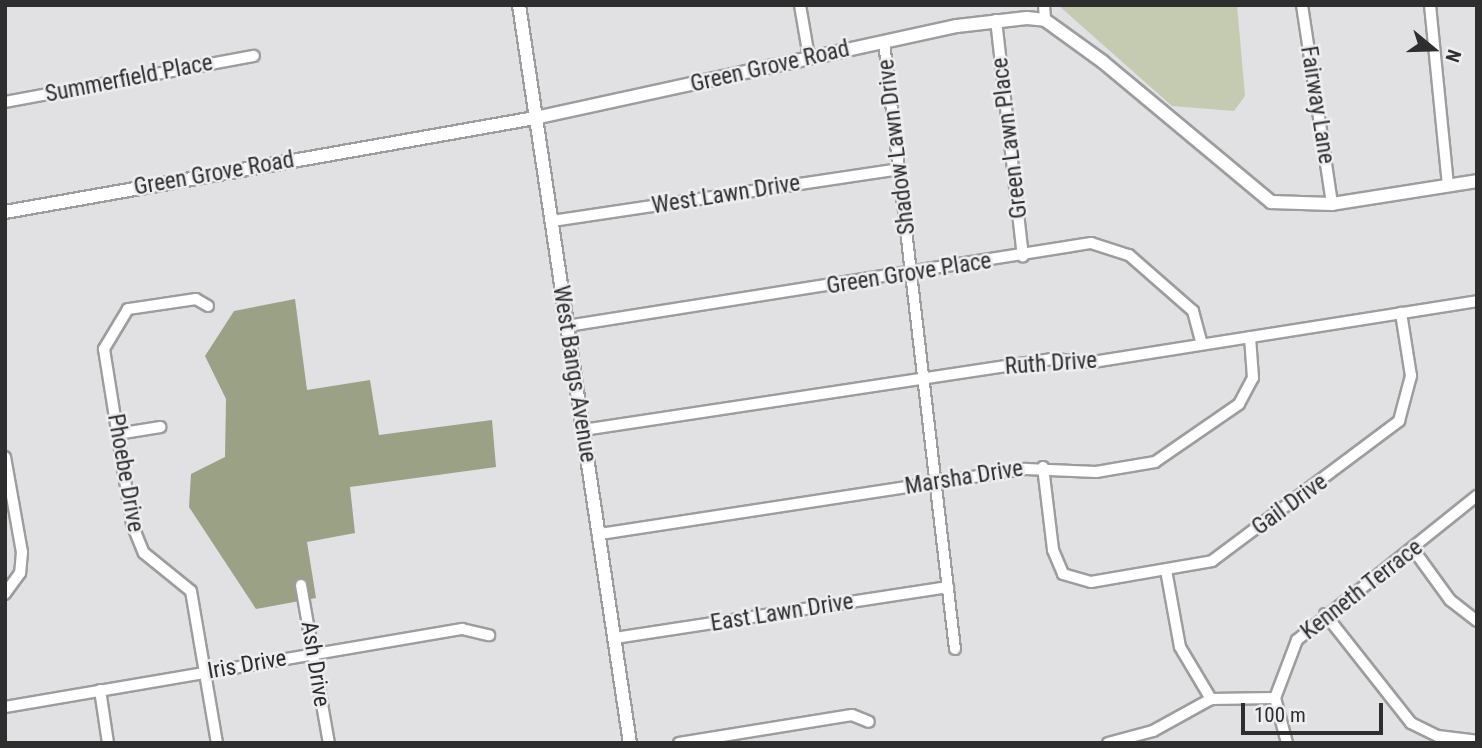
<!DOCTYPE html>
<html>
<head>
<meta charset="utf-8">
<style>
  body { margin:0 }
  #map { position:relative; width:1482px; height:748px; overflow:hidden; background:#e1e1e4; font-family:"Roboto Condensed",sans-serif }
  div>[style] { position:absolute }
  .green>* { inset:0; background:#c5cbb0 }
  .forest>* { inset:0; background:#9ba184 }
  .roads { filter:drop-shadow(2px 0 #9d9d9f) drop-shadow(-2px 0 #9d9d9f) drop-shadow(0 2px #9d9d9f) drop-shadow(0 -2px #9d9d9f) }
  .minor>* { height:10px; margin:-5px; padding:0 5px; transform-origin:5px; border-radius:5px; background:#fff }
  .tertiary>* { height:12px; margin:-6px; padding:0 6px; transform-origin:6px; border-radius:6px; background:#fff }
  span { translate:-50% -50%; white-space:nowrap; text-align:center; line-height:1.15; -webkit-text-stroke:5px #eeeef1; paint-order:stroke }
  .street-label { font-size:23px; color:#2e2e2f }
  .frame { position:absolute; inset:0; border:7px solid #2e2e2f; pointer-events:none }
  .north { position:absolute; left:1398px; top:14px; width:70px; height:70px; -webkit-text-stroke:5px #eeeef1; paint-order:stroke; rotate:109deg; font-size:19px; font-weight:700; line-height:28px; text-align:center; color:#2e2e2f }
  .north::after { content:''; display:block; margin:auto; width:24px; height:32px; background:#2e2e2f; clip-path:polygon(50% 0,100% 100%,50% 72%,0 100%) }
  .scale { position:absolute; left:1241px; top:703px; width:142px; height:32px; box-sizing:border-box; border:4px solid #2e2e2f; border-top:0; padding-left:9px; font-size:21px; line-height:24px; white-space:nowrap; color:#2e2e2f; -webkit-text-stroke:5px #eeeef1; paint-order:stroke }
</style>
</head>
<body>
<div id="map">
  <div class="green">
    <div style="clip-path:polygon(1058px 5px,1237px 5px,1245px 96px,1234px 111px,1172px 106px)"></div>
  </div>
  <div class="forest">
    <div style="clip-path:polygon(295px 299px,307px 390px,370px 380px,379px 435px,492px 420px,496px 467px,350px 487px,355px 533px,307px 542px,316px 598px,256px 609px,189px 507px,191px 474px,225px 457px,226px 399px,205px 356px,234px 311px)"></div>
  </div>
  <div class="roads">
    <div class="minor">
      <div style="left:800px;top:5px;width:53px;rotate:80.2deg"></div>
      <div style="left:1044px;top:5px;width:15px;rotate:86deg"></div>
      <div style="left:1302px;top:5px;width:201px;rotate:81.4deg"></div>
      <div style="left:1430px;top:5px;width:182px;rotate:84.3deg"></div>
      <div style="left:996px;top:20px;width:238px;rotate:83.5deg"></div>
      <div style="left:884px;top:42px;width:611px;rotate:83.33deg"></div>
      <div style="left:5px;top:102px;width:253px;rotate:-10.5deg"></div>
      <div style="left:552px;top:221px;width:352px;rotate:-8.5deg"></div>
      <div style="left:208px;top:306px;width:14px;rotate:-150deg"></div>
      <div style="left:196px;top:299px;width:69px;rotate:171.6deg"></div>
      <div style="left:128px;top:309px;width:47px;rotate:121deg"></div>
      <div style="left:104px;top:349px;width:177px;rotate:80.9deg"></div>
      <div style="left:132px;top:524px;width:31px;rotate:68deg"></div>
      <div style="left:144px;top:553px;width:60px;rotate:39deg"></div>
      <div style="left:191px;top:591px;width:154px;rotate:80.3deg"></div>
      <div style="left:567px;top:326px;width:531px;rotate:-9deg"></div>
      <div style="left:1091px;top:243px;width:40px;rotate:18deg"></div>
      <div style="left:1129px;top:255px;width:85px;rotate:41.2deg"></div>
      <div style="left:1193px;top:311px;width:34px;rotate:75deg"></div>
      <div style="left:583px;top:430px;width:473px;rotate:-8.6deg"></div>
      <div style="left:1051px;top:359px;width:42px;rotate:4.1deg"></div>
      <div style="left:1093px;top:362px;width:389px;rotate:-9deg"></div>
      <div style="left:117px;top:434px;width:44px;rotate:-9.2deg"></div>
      <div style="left:5px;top:457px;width:97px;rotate:79.9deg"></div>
      <div style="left:22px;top:552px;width:21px;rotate:95deg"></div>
      <div style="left:20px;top:573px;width:26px;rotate:126deg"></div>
      <div style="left:1043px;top:467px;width:84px;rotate:83.1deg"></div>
      <div style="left:1053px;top:550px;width:26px;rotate:67deg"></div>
      <div style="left:1063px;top:574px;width:29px;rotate:16deg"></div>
      <div style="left:1091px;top:582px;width:123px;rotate:-9.8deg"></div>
      <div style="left:1212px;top:561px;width:234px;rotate:-36.8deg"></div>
      <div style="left:1399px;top:421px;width:47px;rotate:-75.1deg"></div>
      <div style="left:1411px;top:376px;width:64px;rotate:-99deg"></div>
      <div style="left:600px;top:534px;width:431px;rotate:-8.7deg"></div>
      <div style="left:1026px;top:469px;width:70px;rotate:2.5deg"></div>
      <div style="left:1096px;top:472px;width:60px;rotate:-9.6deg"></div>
      <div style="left:1155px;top:462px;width:102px;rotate:-34.6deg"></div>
      <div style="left:1239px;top:404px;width:30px;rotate:-62deg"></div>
      <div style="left:1253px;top:378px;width:41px;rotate:-94.2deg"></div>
      <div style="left:1413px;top:549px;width:63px;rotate:54deg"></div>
      <div style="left:1450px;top:600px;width:34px;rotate:38deg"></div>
      <div style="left:1166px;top:570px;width:78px;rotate:79.7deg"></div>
      <div style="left:1180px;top:647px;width:61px;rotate:59.2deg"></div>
      <div style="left:301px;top:585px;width:160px;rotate:80deg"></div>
      <div style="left:1325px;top:614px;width:139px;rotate:51.7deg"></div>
      <div style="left:1411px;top:723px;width:30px;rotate:26deg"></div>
      <div style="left:1438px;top:736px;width:39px;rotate:7deg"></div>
      <div style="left:615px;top:638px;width:337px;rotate:-8.7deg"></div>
      <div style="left:100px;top:690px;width:54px;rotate:81.4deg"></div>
      <div style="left:5px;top:707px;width:464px;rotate:-9.7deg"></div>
      <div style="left:462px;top:629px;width:28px;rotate:13deg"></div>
      <div style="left:679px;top:743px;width:175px;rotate:-9.2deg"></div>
      <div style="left:852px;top:715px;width:18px;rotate:22deg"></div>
      <div style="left:1108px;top:743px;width:47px;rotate:-14.9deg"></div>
      <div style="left:1153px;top:731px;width:66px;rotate:-28.9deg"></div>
      <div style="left:1211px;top:699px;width:64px;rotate:-0.9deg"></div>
      <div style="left:1287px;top:743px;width:47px;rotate:-104.9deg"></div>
      <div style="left:1275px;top:698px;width:62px;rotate:-69.2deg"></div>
      <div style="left:1297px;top:640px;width:231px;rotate:-38.7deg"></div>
    </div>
    <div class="tertiary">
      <div style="left:519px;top:5px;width:746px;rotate:81.45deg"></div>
      <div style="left:5px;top:212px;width:538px;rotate:-10.06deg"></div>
      <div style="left:535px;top:118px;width:432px;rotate:-12.3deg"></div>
      <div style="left:957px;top:26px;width:70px;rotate:-6.5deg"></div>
      <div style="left:1027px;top:18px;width:18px;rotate:6deg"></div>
      <div style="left:1045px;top:20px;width:72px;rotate:35.9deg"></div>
      <div style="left:1103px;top:62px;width:219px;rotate:39.8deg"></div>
      <div style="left:1271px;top:202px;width:61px;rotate:1.9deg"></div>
      <div style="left:1332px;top:204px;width:147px;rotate:-9deg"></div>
    </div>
  </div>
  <div class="street-label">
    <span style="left:770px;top:67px;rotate:-13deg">Green Grove Road</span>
    <span style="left:129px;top:79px;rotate:-11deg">Summerfield Place</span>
    <span style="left:1317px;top:105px;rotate:81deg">Fairway Lane</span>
    <span style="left:1010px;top:138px;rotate:-97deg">Green Lawn Place</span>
    <span style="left:897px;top:147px;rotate:-97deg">Shadow Lawn Drive</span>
    <span style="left:214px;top:174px;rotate:-10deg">Green Grove Road</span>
    <span style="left:726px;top:195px;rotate:-9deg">West Lawn Drive</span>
    <span style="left:909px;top:274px;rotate:-9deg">Green Grove Place</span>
    <span style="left:1051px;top:364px;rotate:-4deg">Ruth Drive</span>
    <span style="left:574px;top:374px;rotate:81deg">West Bangs Avenue</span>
    <span style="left:125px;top:473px;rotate:80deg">Phoebe Drive</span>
    <span style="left:964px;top:478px;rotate:-9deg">Marsha Drive</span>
    <span style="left:1290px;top:505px;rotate:-36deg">Gail Drive</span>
    <span style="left:1362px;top:590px;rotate:-38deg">Kenneth Terrace</span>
    <span style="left:782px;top:613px;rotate:-9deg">East Lawn Drive</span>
    <span style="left:315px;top:664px;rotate:81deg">Ash Drive</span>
    <span style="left:247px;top:665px;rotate:-10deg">Iris Drive</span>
  </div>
  <div class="frame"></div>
  <div class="north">N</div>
  <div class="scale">100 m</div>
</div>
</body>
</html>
